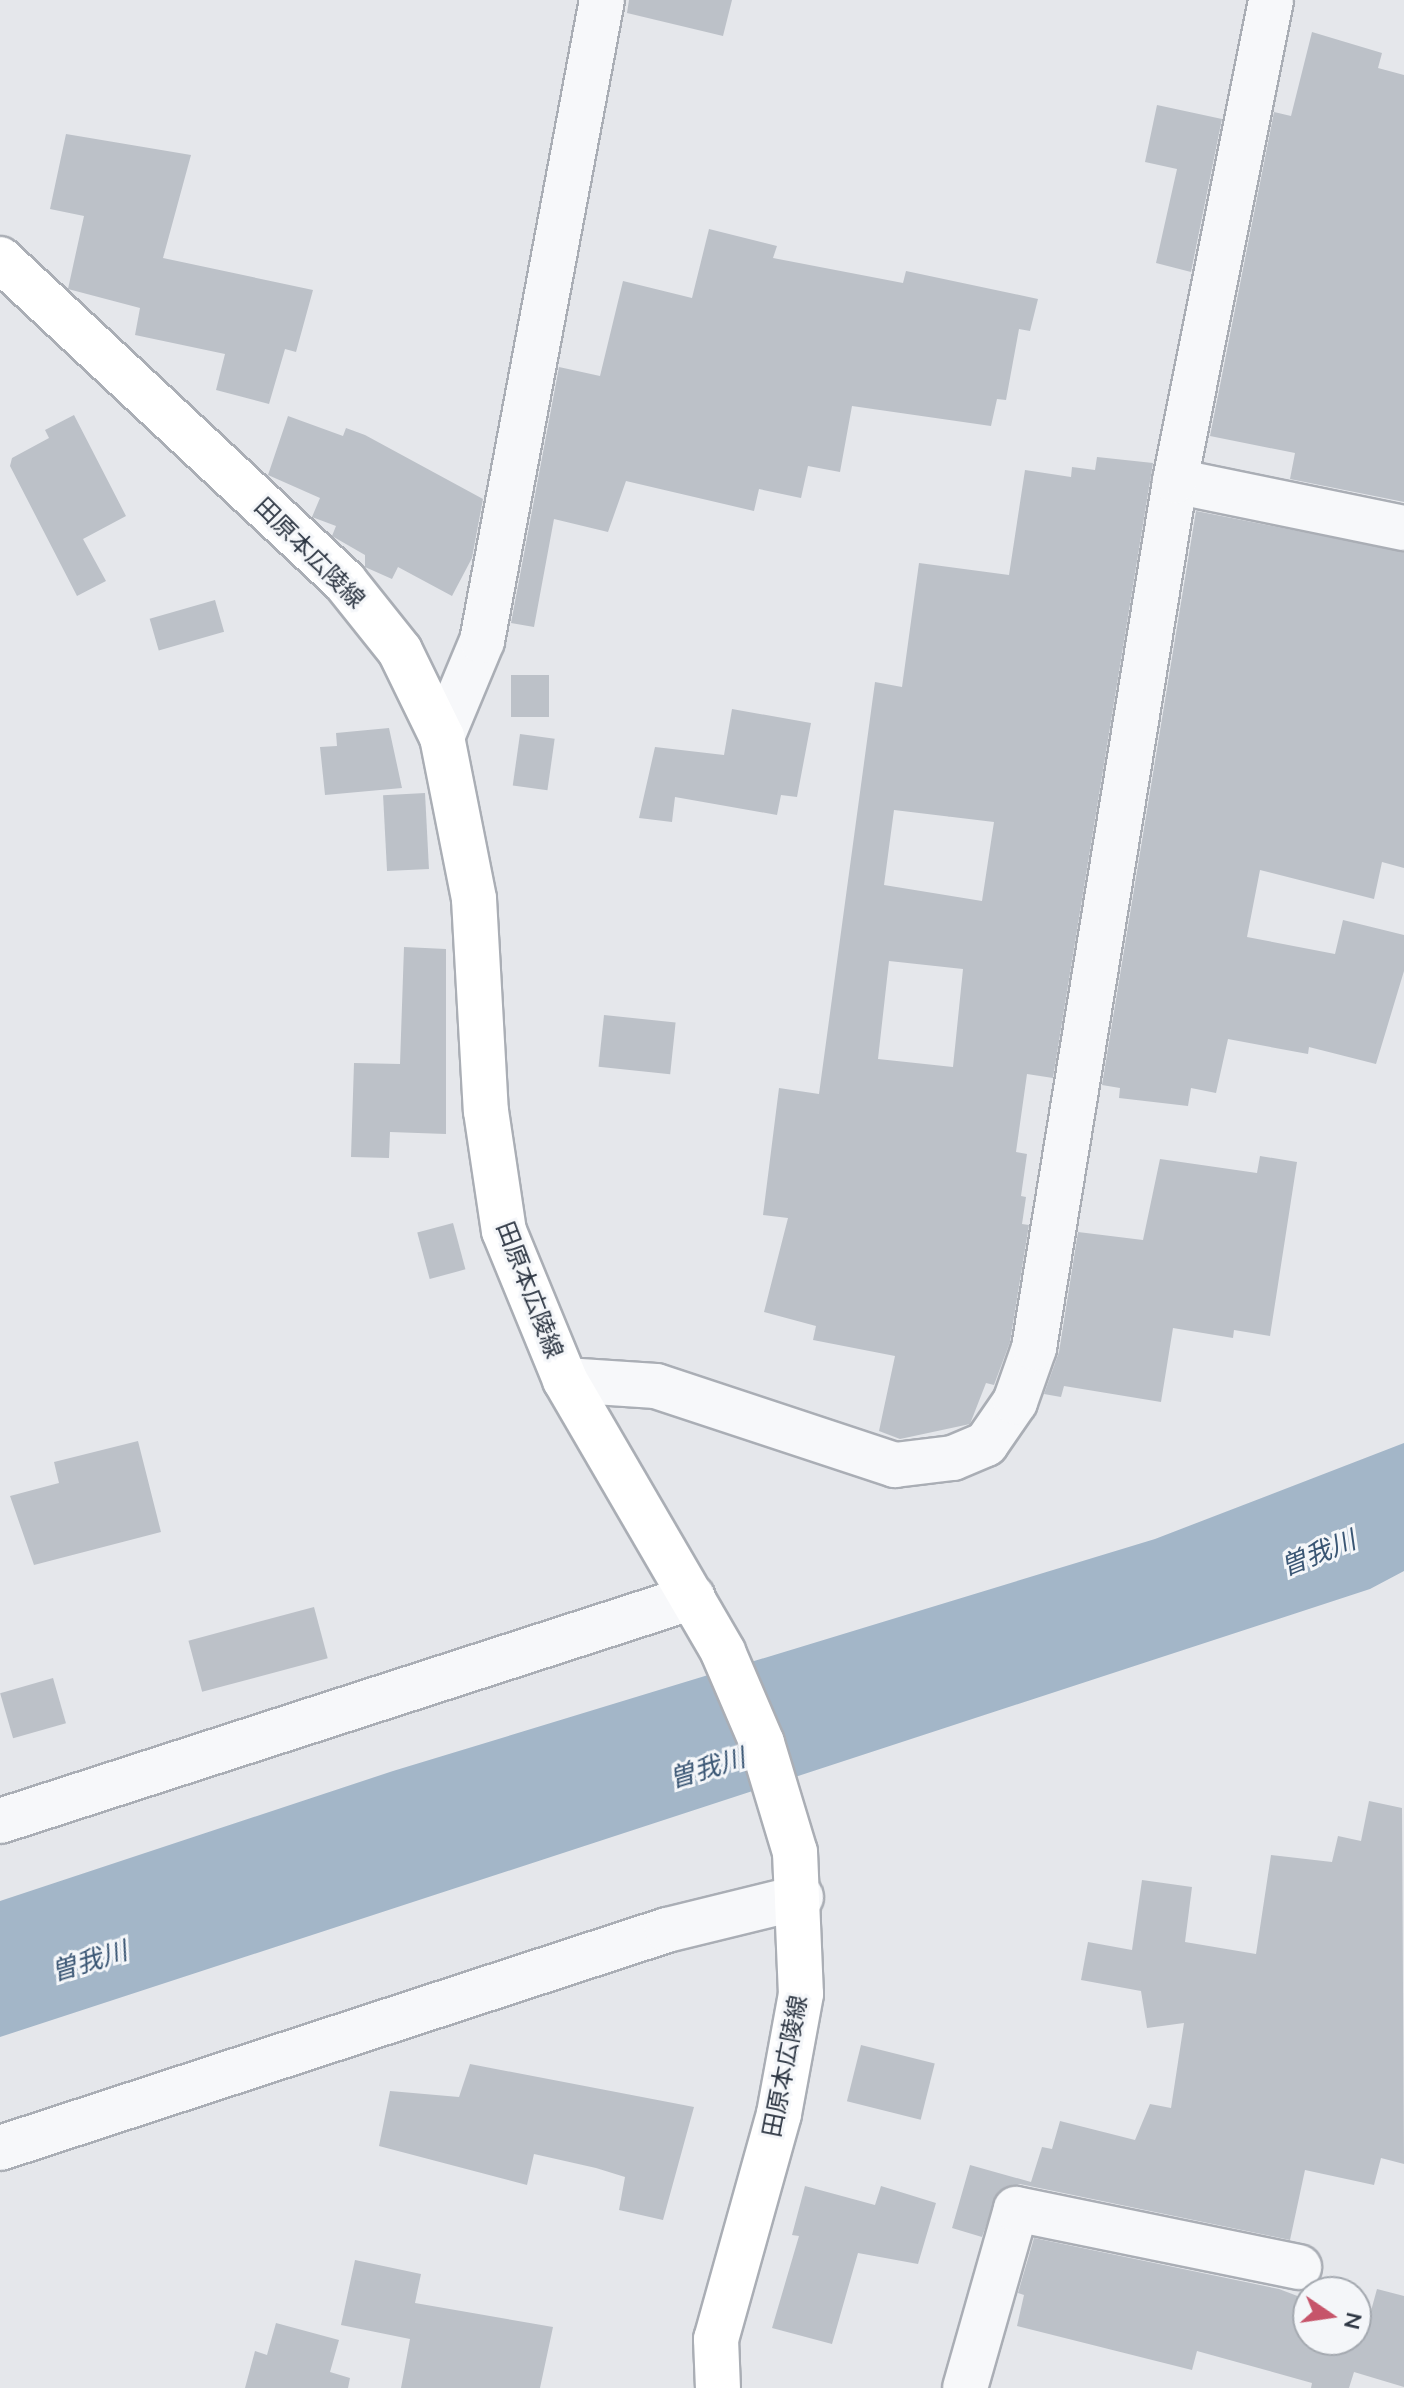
<!DOCTYPE html>
<html>
<head>
<meta charset="utf-8">
<style>
  body { margin:0 }
  #map { position:relative; width:1404px; height:2388px; overflow:hidden; background:#e5e7eb; font-family:Mulish,"Noto Sans JP",sans-serif }
  div>[style] { position:absolute }
  .water>* { inset:0; background:#a3b6c8 }
  .building>* { inset:0; background:#bcc1c8; transform-origin:0 0 }
  .roads { filter:drop-shadow(2px 0 #aaaeb5) drop-shadow(-2px 0 #aaaeb5) drop-shadow(0 2px #aaaeb5) drop-shadow(0 -2px #aaaeb5) }
  .minor>* { height:44px; margin:-22px; padding:0 22px; transform-origin:22px; border-radius:22px; background:#f7f8fa }
  .major>* { height:44px; margin:-22px; padding:0 22px; transform-origin:22px; border-radius:22px; background:#fff }
  span { translate:-50% -50%; white-space:nowrap; text-align:center; line-height:1.15; -webkit-text-stroke:6px #f4f6f9; paint-order:stroke }
  .street-label { font-size:24px; color:#2d3643 }
  .water-label { font-size:26px; color:#3a5674; font-style:italic }
  .north { position:absolute; left:1292px; top:2276px; width:80px; height:80px; box-sizing:border-box; background:#f4f6f9; border:2px solid #a4a9b0; border-radius:50%; rotate:103deg; font-size:22px; font-weight:700; line-height:32px; text-align:center; color:#2d3643 }
  .north::after { content:''; display:block; margin:auto; width:28px; height:36px; background:#c6546a; clip-path:polygon(50% 0,100% 100%,50% 72%,0 100%) }
</style>
</head>
<body>
<div id="map">
  <div class="water">
    <div style="clip-path:polygon(1404px 1443px,1404px 1571px,1370px 1589px,0 2037px,0 1901px,393px 1771px,1155px 1539px)"></div>
  </div>
  <div class="building">
    <div style="clip-path:polygon(629px 0,732px 0,723px 36px,627px 13px)"></div>
    <div style="clip-path:polygon(1312px 32px,1382px 53px,1378px 68px,1404px 75px,1404px 502px,1290px 479px,1295px 453px,1210px 436px,1274px 112px,1291px 116px)"></div>
    <div style="clip-path:polygon(1157px 105px,1222px 119px,1191px 272px,1156px 263px,1177px 169px,1145px 162px)"></div>
    <div style="clip-path:polygon(66px 134px,191px 155px,163px 258px,313px 290px,296px 352px,285px 349px,269px 404px,216px 390px,225px 354px,135px 335px,140px 308px,68px 289px,84px 216px,50px 209px)"></div>
    <div style="clip-path:polygon(709px 229px,777px 246px,773px 258px,903px 283px,906px 271px,1038px 299px,1030px 331px,1019px 329px,1006px 400px,997px 399px,991px 426px,852px 406px,840px 472px,808px 466px,801px 498px,759px 489px,754px 511px,626px 481px,608px 532px,554px 519px,534px 627px,511px 623px,559px 367px,600px 376px,623px 281px,692px 298px)"></div>
    <div style="clip-path:polygon(74px 415px,126px 516px,83px 539px,106px 581px,77px 596px,10px 466px,12px 458px,49px 438px,45px 430px)"></div>
    <div style="clip-path:polygon(288px 416px,343px 436px,346px 428px,365px 435px,483px 499px,472px 558px,452px 596px,398px 567px,392px 579px,365px 567px,365px 555px,332px 536px,336px 526px,312px 517px,320px 498px,268px 475px)"></div>
    <div style="clip-path:polygon(evenodd,1097px 457px,1153px 463px,1053px 1078px,1027px 1074px,1016px 1152px,1027px 1154px,1021px 1196px,1026px 1197px,1022px 1224px,1029px 1225px,1010px 1342px,994px 1385px,986px 1383px,970px 1424px,900px 1439px,879px 1431px,895px 1356px,813px 1340px,816px 1326px,764px 1312px,788px 1218px,763px 1215px,779px 1088px,819px 1094px,875px 682px,902px 687px,919px 563px,1009px 575px,1025px 470px,1071px 477px,1072px 467px,1095px 470px,1097px 457px,894px 810px,994px 822px,982px 901px,884px 885px,894px 810px,1097px 457px,889px 961px,963px 969px,953px 1067px,878px 1059px,889px 961px)"></div>
    <div style="clip-path:polygon(1196px 511px,1404px 552px,1404px 868px,1382px 862px,1374px 899px,1260px 870px,1247px 937px,1335px 954px,1343px 920px,1404px 935px,1404px 971px,1376px 1064px,1309px 1047px,1308px 1054px,1228px 1039px,1216px 1093px,1191px 1088px,1188px 1106px,1119px 1098px,1120px 1088px,1102px 1085px)"></div>
    <div style="left:215px;top:600px;width:33px;height:68px;rotate:74deg"></div>
    <div style="left:511px;top:675px;width:38px;height:42px"></div>
    <div style="clip-path:polygon(732px 709px,811px 723px,797px 797px,781px 795px,777px 815px,675px 797px,672px 822px,639px 818px,655px 747px,724px 755px)"></div>
    <div style="clip-path:polygon(389px 728px,402px 788px,325px 795px,320px 747px,337px 746px,336px 733px)"></div>
    <div style="left:520px;top:734px;width:35px;height:52px;rotate:8deg"></div>
    <div style="left:425px;top:793px;width:76px;height:42px;rotate:87deg"></div>
    <div style="clip-path:polygon(404px 947px,446px 949px,446px 1134px,390px 1132px,389px 1158px,351px 1157px,354px 1063px,400px 1064px)"></div>
    <div style="left:604px;top:1015px;width:72px;height:52px;rotate:6deg"></div>
    <div style="clip-path:polygon(1260px 1156px,1297px 1162px,1270px 1336px,1234px 1330px,1233px 1338px,1173px 1328px,1161px 1402px,1064px 1386px,1061px 1397px,1044px 1394px,1059px 1352px,1078px 1232px,1143px 1240px,1160px 1159px,1257px 1173px)"></div>
    <div style="left:453px;top:1223px;width:48px;height:37px;rotate:75deg"></div>
    <div style="clip-path:polygon(138px 1441px,161px 1532px,34px 1565px,10px 1496px,59px 1483px,54px 1462px)"></div>
    <div style="left:314px;top:1607px;width:53px;height:130px;rotate:75deg"></div>
    <div style="left:53px;top:1678px;width:47px;height:55px;rotate:74deg"></div>
    <div style="clip-path:polygon(1369px 1801px,1402px 1808px,1404px 2164px,1381px 2158px,1374px 2185px,1305px 2170px,1290px 2240px,1020px 2184px,998px 2192px,982px 2237px,952px 2228px,970px 2165px,1031px 2182px,1042px 2147px,1052px 2149px,1060px 2121px,1135px 2140px,1150px 2104px,1171px 2108px,1184px 2023px,1147px 2028px,1141px 1991px,1081px 1980px,1088px 1942px,1132px 1950px,1142px 1880px,1192px 1887px,1185px 1942px,1256px 1954px,1271px 1855px,1332px 1862px,1338px 1836px,1361px 1841px)"></div>
    <div style="left:861px;top:2045px;width:76px;height:58px;rotate:14deg"></div>
    <div style="clip-path:polygon(470px 2064px,694px 2107px,663px 2220px,619px 2210px,625px 2177px,596px 2168px,534px 2154px,527px 2185px,379px 2146px,390px 2091px,459px 2097px)"></div>
    <div style="clip-path:polygon(805px 2186px,875px 2205px,881px 2186px,936px 2203px,918px 2264px,858px 2253px,832px 2344px,772px 2328px,799px 2236px,792px 2235px)"></div>
    <div style="clip-path:polygon(1034px 2238px,1279px 2289px,1308px 2300px,1308px 2340px,1363px 2340px,1377px 2289px,1404px 2296px,1404px 2387px,1354px 2372px,1349px 2388px,1311px 2388px,1312px 2383px,1197px 2351px,1192px 2370px,1017px 2326px,1024px 2295px,1018px 2293px)"></div>
    <div style="clip-path:polygon(355px 2260px,421px 2274px,415px 2303px,553px 2327px,540px 2388px,401px 2388px,410px 2339px,341px 2325px)"></div>
    <div style="clip-path:polygon(276px 2323px,339px 2340px,330px 2372px,350px 2378px,348px 2388px,245px 2388px,255px 2351px,267px 2355px)"></div>
  </div>
  <div class="roads">
    <div class="minor">
      <div style="left:1175px;top:481px;width:234px;rotate:11.6deg"></div>
      <div style="left:442px;top:737px;width:104px;rotate:-67.4deg"></div>
      <div style="left:482px;top:641px;width:652px;rotate:-79.4deg"></div>
      <div style="left:565px;top:1380px;width:91px;rotate:3.8deg"></div>
      <div style="left:656px;top:1386px;width:252px;rotate:18.3deg"></div>
      <div style="left:895px;top:1465px;width:58px;rotate:-6.9deg"></div>
      <div style="left:953px;top:1458px;width:36px;rotate:-23deg"></div>
      <div style="left:986px;top:1444px;width:51px;rotate:-55.4deg"></div>
      <div style="left:1015px;top:1402px;width:57px;rotate:-70.6deg"></div>
      <div style="left:1034px;top:1348px;width:878px;rotate:-80.76deg"></div>
      <div style="left:1175px;top:481px;width:490px;rotate:-78.7deg"></div>
      <div style="left:0;top:1821px;width:728px;rotate:-17.91deg"></div>
      <div style="left:0;top:2148px;width:702px;rotate:-18.1deg"></div>
      <div style="left:667px;top:1930px;width:138px;rotate:-13.8deg"></div>
      <div style="left:965px;top:2388px;width:186px;rotate:-74.1deg"></div>
      <div style="left:1016px;top:2209px;width:289px;rotate:11.6deg"></div>
    </div>
    <div class="major">
      <div style="left:0;top:259px;width:473px;rotate:43.1deg"></div>
      <div style="left:345px;top:582px;width:88px;rotate:51.4deg"></div>
      <div style="left:400px;top:651px;width:96px;rotate:64deg"></div>
      <div style="left:442px;top:737px;width:165px;rotate:78.8deg"></div>
      <div style="left:474px;top:899px;width:212px;rotate:86.8deg"></div>
      <div style="left:486px;top:1111px;width:121px;rotate:81.5deg"></div>
      <div style="left:504px;top:1231px;width:161px;rotate:67.7deg"></div>
      <div style="left:565px;top:1380px;width:315px;rotate:59.8deg"></div>
      <div style="left:723px;top:1652px;width:99px;rotate:66.8deg"></div>
      <div style="left:762px;top:1743px;width:114px;rotate:73.2deg"></div>
      <div style="left:795px;top:1852px;width:142px;rotate:87.6deg"></div>
      <div style="left:801px;top:1994px;width:122px;rotate:100.4deg"></div>
      <div style="left:779px;top:2114px;width:234px;rotate:105.6deg"></div>
      <div style="left:716px;top:2339px;width:49px;rotate:87.7deg"></div>
    </div>
  </div>
  <div class="street-label">
    <span style="left:310px;top:553px;rotate:45deg">田原本広陵線</span>
    <span style="left:530px;top:1290px;rotate:69deg">田原本広陵線</span>
    <span style="left:785px;top:2066px;rotate:-79deg">田原本広陵線</span>
  </div>
  <div class="water-label">
    <span style="left:1318px;top:1553px;rotate:-22deg">曽我川</span>
    <span style="left:707px;top:1768px;rotate:-17deg">曽我川</span>
    <span style="left:89px;top:1961px;rotate:-17deg">曽我川</span>
  </div>
  <div class="north">N</div>
</div>
</body>
</html>
